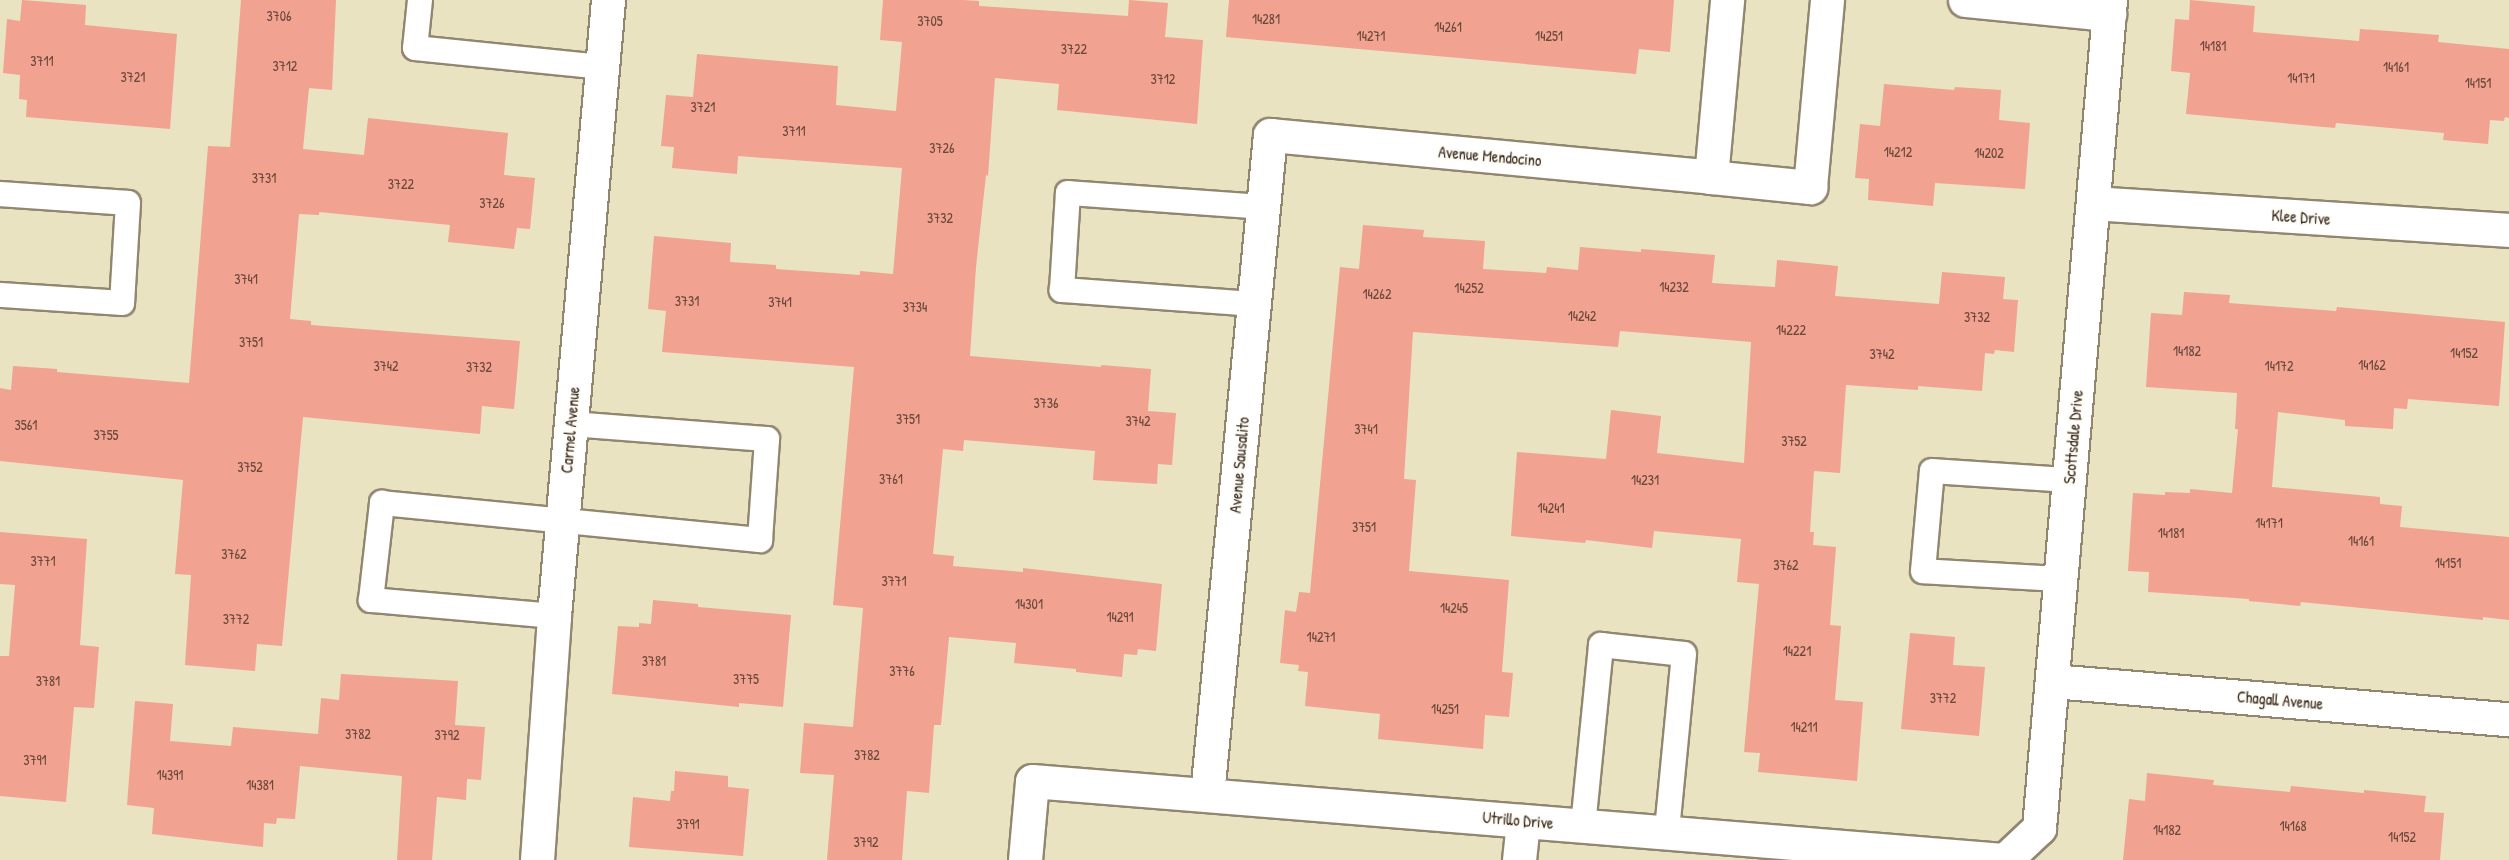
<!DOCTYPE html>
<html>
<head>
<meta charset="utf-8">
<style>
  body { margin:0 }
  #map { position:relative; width:2509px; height:860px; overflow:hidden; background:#e9e3c2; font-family:"Patrick Hand",sans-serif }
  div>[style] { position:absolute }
  .building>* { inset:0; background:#f1a290 }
  .roads { filter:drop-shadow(2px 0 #928670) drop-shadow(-2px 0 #928670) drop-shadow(0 2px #928670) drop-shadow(0 -2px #928670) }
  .service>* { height:24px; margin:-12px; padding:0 12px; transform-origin:12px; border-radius:12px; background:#fff }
  .minor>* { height:33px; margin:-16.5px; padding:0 16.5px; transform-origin:16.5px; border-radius:16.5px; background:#fff }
  .tertiary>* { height:33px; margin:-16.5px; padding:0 16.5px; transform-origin:16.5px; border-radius:16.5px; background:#fff }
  span { translate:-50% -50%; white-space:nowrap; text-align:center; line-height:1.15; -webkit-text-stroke:4.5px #fdfcf7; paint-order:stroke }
  .number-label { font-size:14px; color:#68483a }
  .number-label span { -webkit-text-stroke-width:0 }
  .street-label { font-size:16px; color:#3b2a1e }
</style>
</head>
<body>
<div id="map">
  <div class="building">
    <div style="clip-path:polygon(22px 0,86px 5px,85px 25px,177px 34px,170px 129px,26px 117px,27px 100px,19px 99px,20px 75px,3px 73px,7px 19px,20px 21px)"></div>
    <div style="clip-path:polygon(241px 0,336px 0,332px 90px,309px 88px,303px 149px,364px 155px,368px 118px,508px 133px,504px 175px,535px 178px,530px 229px,517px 228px,514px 249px,448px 242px,450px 225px,319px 212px,319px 215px,299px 214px,290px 319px,311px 321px,311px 325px,520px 341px,514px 409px,482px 406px,480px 434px,303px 417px,282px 646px,257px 644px,255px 671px,185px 665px,191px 575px,175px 574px,183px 480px,0 461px,0 388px,11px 390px,13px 366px,57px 369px,57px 372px,189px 383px,208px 146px,230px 147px)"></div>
    <div style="clip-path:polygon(883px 0,962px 0,979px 1px,979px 6px,1128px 16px,1129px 0,1168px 3px,1165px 37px,1203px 40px,1197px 124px,1057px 110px,1059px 84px,995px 78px,988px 176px,986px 175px,976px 267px,970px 356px,1101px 367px,1101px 365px,1151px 369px,1148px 411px,1176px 413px,1172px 465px,1158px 464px,1157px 484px,1093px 480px,1095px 451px,964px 440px,963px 451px,943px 449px,933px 554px,954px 556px,953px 566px,1023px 572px,1023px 568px,1162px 584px,1156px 651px,1138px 649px,1137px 655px,1124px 654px,1122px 677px,1076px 672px,1076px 669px,1014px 663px,1016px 643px,949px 637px,941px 725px,934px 725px,929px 793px,907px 791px,902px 860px,827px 860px,834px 775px,800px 773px,804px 723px,853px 727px,863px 608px,833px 605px,854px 367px,662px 352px,666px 311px,648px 309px,654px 236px,731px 243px,730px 262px,776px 265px,776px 269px,860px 275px,860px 271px,893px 274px,902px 168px,738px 156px,737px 174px,672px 168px,674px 147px,661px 146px,666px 95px,693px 97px,697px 54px,838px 66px,836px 105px,896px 111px,902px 42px,880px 40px)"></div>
    <div style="clip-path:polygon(1229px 0,1674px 0,1670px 52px,1639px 49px,1636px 74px,1226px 37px)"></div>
    <div style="clip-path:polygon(2190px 0,2255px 6px,2253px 32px,2359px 41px,2360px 29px,2389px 31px,2439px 35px,2438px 42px,2509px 49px,2509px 118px,2505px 117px,2504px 121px,2490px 120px,2488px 144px,2443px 140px,2444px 133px,2336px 123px,2335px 128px,2186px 114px,2190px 73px,2171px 71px,2175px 19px,2189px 20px)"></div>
    <div style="clip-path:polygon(1884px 84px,1954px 90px,1955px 87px,2001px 90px,1999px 120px,2030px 123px,2025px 189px,1935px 183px,1933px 206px,1868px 200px,1869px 179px,1855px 178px,1860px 124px,1880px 126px)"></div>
    <div style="clip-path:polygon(1363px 225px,1424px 230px,1423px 237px,1485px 241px,1483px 269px,1546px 273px,1547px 267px,1578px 270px,1580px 247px,1641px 252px,1641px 249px,1715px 255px,1712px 283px,1775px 287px,1777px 260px,1838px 266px,1835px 296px,1939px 304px,1942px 272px,2005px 277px,2003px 299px,2018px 300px,2014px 352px,1995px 350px,1994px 354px,1985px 353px,1982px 391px,1918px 386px,1918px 390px,1846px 385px,1840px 473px,1814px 471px,1810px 532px,1814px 532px,1813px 545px,1836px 547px,1830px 625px,1841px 626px,1835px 700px,1863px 702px,1857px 781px,1758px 772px,1760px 753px,1744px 752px,1759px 584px,1737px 582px,1741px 539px,1654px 531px,1652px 548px,1586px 540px,1585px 543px,1511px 536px,1517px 452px,1606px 459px,1611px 410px,1661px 416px,1657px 453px,1744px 463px,1751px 342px,1620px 331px,1618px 347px,1413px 332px,1404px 479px,1416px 480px,1409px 571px,1509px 580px,1502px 672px,1513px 673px,1509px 717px,1485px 715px,1483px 749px,1378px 739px,1380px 714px,1305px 706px,1308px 672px,1298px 671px,1299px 665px,1280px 663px,1285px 610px,1296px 612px,1299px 592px,1310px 593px,1340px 267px,1359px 269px)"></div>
    <div style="clip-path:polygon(2184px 292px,2230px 295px,2229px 303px,2336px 311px,2337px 307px,2505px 322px,2499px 406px,2408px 399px,2407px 409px,2394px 408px,2393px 429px,2345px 426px,2345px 420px,2278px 412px,2272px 487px,2380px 497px,2380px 504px,2402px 506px,2400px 527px,2509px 537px,2509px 620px,2483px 617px,2483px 620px,2301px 602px,2300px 606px,2249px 601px,2249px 599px,2148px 592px,2149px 572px,2128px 571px,2133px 493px,2165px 495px,2165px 492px,2190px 493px,2190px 489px,2232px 493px,2238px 429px,2235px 429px,2237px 393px,2146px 387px,2151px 313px,2182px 315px)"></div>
    <div style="clip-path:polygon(0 532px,87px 539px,80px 645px,99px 647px,94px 708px,74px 707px,66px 802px,0 796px,0 656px,9px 656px,15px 585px,0 584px)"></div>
    <div style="clip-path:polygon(653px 600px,698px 604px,698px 607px,791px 615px,783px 707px,739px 703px,739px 707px,612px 694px,618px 626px,639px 627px,639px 623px,651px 624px)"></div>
    <div style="clip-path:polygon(1910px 633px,1955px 637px,1953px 665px,1985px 667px,1979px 736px,1901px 729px)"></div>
    <div style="clip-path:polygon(341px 674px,458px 681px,455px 725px,485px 727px,481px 780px,467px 779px,466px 800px,437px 797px,432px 860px,397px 860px,402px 776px,300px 766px,295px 819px,277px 818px,276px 824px,264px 823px,263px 847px,152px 834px,154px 808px,127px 805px,135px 701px,173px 704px,170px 741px,231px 746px,233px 727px,318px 734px,321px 698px,339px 700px)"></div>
    <div style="clip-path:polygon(675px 771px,728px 776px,728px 787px,749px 789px,743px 856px,629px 847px,633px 797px,670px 801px,671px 791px,674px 791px)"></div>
    <div style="clip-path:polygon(2147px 773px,2214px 780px,2213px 785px,2290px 792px,2291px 786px,2364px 793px,2364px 790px,2426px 796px,2424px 812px,2444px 813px,2440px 860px,2123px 860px,2129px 799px,2145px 801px)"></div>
  </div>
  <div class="roads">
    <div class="service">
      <div style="left:420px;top:0;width:48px;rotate:95.9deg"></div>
      <div style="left:415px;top:48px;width:187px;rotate:5.8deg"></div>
      <div style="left:0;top:194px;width:128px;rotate:4deg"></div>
      <div style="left:128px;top:203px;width:100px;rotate:93.4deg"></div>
      <div style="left:122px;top:303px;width:122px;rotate:-176.2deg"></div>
      <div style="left:1254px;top:304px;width:193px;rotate:-175.8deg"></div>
      <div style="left:1062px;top:290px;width:97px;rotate:-86.5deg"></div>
      <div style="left:1068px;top:193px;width:196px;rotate:4.1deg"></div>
      <div style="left:2060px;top:579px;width:137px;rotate:-176.7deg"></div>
      <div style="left:1923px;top:571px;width:100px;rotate:-84.9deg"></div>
      <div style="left:1932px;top:471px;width:137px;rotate:3.8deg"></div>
      <div style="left:554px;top:616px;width:184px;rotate:-175deg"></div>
      <div style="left:371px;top:600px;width:98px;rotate:-83.5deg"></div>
      <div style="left:382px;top:503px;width:380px;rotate:5.6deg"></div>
      <div style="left:760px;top:540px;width:101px;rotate:-86deg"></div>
      <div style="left:767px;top:439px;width:197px;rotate:-175.6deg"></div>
      <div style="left:1583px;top:826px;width:182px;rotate:-84.3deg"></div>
      <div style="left:1601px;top:645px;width:83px;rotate:6.2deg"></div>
      <div style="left:1684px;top:654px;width:179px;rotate:95.5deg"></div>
    </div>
    <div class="minor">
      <div style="left:1965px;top:0;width:145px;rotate:5.6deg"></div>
      <div style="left:1711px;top:177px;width:100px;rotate:5.8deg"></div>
      <div style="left:1810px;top:187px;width:188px;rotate:-84.8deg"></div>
      <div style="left:2093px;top:203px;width:417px;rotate:3.7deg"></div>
      <div style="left:2052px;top:681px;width:459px;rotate:4.8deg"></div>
      <div style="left:1207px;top:795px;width:663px;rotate:-84.55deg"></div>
      <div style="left:1270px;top:135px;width:443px;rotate:5.4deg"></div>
      <div style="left:1711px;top:177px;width:178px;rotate:-84.8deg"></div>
      <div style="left:537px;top:860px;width:245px;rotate:-86deg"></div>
      <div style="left:554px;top:616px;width:618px;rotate:-84.99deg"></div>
      <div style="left:1519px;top:860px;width:39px;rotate:-84deg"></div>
    </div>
    <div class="tertiary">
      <div style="left:1025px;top:860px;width:79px;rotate:-84.9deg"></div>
      <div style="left:1032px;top:781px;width:974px;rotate:4.65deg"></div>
      <div style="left:2005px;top:860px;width:47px;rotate:-43.3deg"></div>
      <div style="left:2039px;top:828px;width:831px;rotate:-85.1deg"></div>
    </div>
  </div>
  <div class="number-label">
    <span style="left:279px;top:16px">3706</span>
    <span style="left:1266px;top:19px">14281</span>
    <span style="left:930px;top:21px">3705</span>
    <span style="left:1448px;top:27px">14261</span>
    <span style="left:1371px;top:36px">14271</span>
    <span style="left:1549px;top:36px">14251</span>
    <span style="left:2213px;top:46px">14181</span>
    <span style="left:1074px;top:49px">3722</span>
    <span style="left:42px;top:61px">3711</span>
    <span style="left:285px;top:66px">3712</span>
    <span style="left:2396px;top:67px">14161</span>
    <span style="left:133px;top:77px">3721</span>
    <span style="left:2301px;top:78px">14171</span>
    <span style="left:1163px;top:79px">3712</span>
    <span style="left:2478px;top:83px">14151</span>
    <span style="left:703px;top:107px">3721</span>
    <span style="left:794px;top:131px">3711</span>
    <span style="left:942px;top:148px">3726</span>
    <span style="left:1898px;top:152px">14212</span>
    <span style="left:1989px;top:153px">14202</span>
    <span style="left:264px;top:178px">3731</span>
    <span style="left:401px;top:184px">3722</span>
    <span style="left:492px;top:203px">3726</span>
    <span style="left:940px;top:218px">3732</span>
    <span style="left:246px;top:279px">3741</span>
    <span style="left:1674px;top:287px">14232</span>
    <span style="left:1469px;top:288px">14252</span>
    <span style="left:1377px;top:294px">14262</span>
    <span style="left:687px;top:301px">3731</span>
    <span style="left:780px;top:302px">3741</span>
    <span style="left:915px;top:307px">3734</span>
    <span style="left:1582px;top:316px">14242</span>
    <span style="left:1977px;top:317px">3732</span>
    <span style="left:1791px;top:330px">14222</span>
    <span style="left:251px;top:342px">3751</span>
    <span style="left:2187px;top:351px">14182</span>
    <span style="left:2464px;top:353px">14152</span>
    <span style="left:1882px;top:354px">3742</span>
    <span style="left:2372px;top:365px">14162</span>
    <span style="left:386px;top:366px">3742</span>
    <span style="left:2279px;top:366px">14172</span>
    <span style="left:479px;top:367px">3732</span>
    <span style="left:1046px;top:403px">3736</span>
    <span style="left:908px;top:419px">3751</span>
    <span style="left:1138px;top:421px">3742</span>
    <span style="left:26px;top:425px">3561</span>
    <span style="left:1366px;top:429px">3741</span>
    <span style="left:106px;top:435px">3755</span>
    <span style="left:1794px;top:441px">3752</span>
    <span style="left:250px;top:467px">3752</span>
    <span style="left:891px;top:479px">3761</span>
    <span style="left:1645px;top:480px">14231</span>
    <span style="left:1551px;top:508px">14241</span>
    <span style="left:2269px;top:523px">14171</span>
    <span style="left:1364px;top:527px">3751</span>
    <span style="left:2171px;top:533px">14181</span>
    <span style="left:2361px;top:541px">14161</span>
    <span style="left:234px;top:554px">3762</span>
    <span style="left:43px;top:561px">3771</span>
    <span style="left:2448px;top:563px">14151</span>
    <span style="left:1786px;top:565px">3762</span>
    <span style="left:894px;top:581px">3771</span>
    <span style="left:1029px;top:604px">14301</span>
    <span style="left:1454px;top:608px">14245</span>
    <span style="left:1120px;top:617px">14291</span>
    <span style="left:236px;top:619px">3772</span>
    <span style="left:1321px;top:637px">14271</span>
    <span style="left:1797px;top:651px">14221</span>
    <span style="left:654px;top:661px">3781</span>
    <span style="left:902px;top:671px">3776</span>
    <span style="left:746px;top:679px">3775</span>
    <span style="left:48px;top:681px">3781</span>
    <span style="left:1943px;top:698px">3772</span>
    <span style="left:1445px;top:709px">14251</span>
    <span style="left:1804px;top:727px">14211</span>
    <span style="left:358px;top:734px">3782</span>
    <span style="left:447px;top:735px">3792</span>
    <span style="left:867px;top:755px">3782</span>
    <span style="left:35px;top:760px">3791</span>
    <span style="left:170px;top:775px">14391</span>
    <span style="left:260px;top:785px">14381</span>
    <span style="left:688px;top:824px">3791</span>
    <span style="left:2293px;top:826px">14168</span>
    <span style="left:2167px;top:830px">14182</span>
    <span style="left:2402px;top:837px">14152</span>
    <span style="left:866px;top:842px">3792</span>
  </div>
  <div class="street-label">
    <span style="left:1490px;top:156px;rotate:5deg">Avenue Mendocino</span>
    <span style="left:2301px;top:217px;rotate:4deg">Klee Drive</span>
    <span style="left:570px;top:430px;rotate:-85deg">Carmel Avenue</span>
    <span style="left:2073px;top:437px;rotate:-85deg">Scottsdale Drive</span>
    <span style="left:1239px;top:465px;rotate:-85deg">Avenue Sausalito</span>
    <span style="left:2280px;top:700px;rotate:5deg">Chagall Avenue</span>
    <span style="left:1518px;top:820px;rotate:5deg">Utrillo Drive</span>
  </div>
</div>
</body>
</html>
